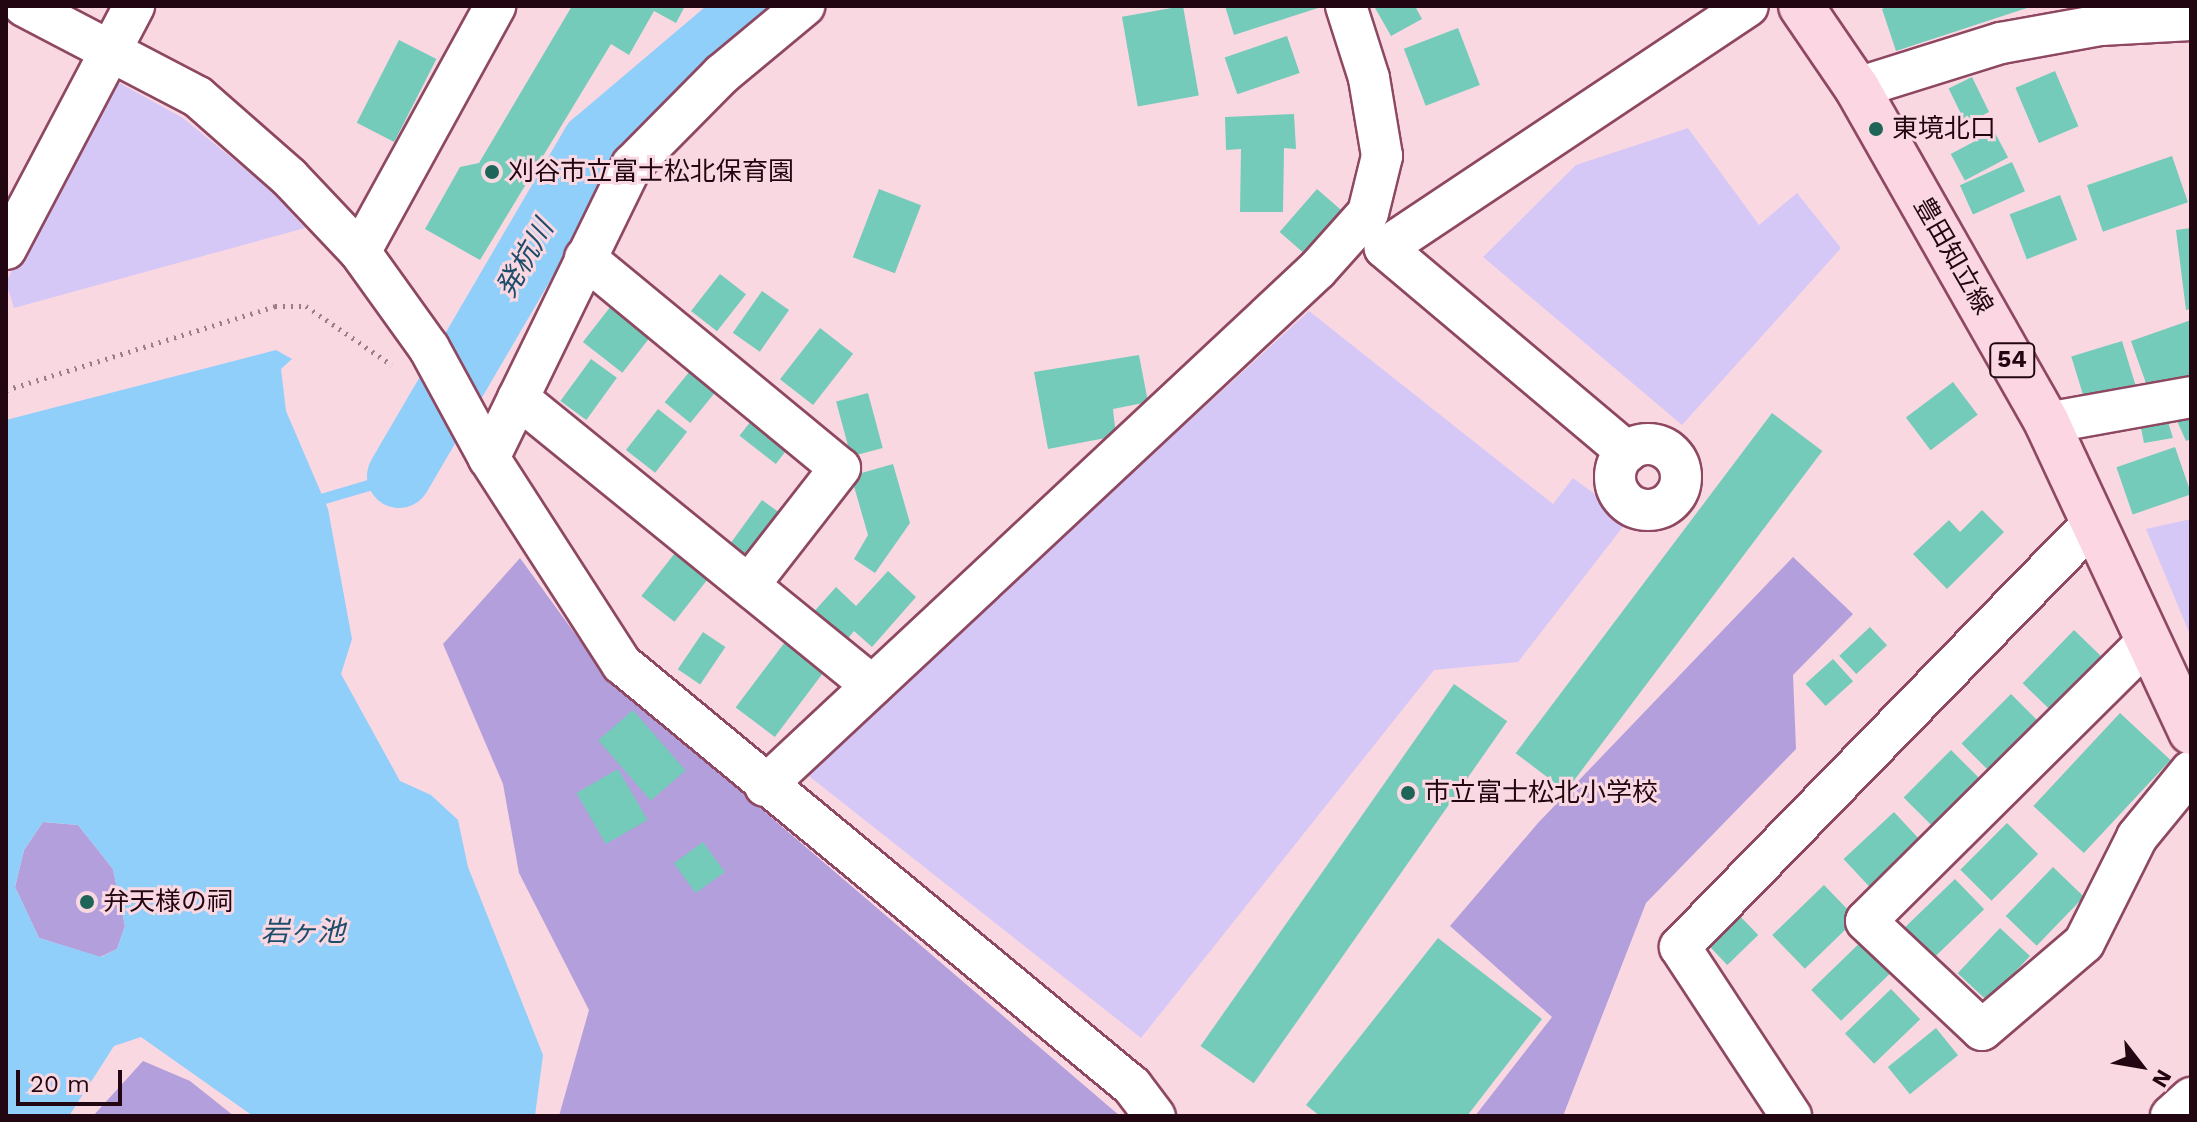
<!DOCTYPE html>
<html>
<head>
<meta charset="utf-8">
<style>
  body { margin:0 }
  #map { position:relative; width:2197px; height:1122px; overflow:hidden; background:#fad8e2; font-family:"Work Sans","Noto Sans JP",sans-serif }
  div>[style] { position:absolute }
  .green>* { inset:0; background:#d6c8f6 }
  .forest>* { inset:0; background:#b29fdc }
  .water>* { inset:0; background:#8fcffa }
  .stream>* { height:11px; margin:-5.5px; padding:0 5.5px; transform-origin:5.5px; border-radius:5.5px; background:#8fcffa }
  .river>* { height:64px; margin:-32px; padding:0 32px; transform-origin:32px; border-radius:32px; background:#8fcffa }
  .building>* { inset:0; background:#74cbb9; transform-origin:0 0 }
  .path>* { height:5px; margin-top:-2.5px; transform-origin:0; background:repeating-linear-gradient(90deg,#9c7d88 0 2px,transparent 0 8px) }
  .roads { filter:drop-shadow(2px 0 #8e4861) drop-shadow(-2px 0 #8e4861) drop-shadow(0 2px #8e4861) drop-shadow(0 -2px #8e4861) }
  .minor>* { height:40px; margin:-20px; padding:0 20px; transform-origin:20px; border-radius:20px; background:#fff }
  .minor>.ring { margin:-20px; padding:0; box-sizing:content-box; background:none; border:40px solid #fff; border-radius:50% }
  .major>* { height:44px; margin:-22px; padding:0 22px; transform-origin:22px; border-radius:22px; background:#fcd6e2 }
  .dots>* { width:22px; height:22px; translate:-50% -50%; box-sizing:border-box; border:4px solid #fad8e2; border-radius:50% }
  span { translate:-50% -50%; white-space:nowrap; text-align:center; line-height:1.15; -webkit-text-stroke:6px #fad8e2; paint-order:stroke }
  .shield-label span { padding:2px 6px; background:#fad8e2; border:2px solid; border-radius:6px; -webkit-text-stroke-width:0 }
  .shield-label { font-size:24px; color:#220712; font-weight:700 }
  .poi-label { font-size:26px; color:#220712 }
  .left { translate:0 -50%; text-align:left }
  .street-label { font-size:26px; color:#220712 }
  .water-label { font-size:28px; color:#1c4d6a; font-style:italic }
  .frame { position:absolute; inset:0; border:8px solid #220712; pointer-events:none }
  .north { position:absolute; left:2101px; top:1026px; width:80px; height:80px; -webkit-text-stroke:6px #fad8e2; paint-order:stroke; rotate:121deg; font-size:22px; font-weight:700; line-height:32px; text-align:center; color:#220712 }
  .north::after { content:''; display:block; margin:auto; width:28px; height:36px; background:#220712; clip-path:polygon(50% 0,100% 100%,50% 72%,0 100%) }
  .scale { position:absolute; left:16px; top:1070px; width:106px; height:36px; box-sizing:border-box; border:4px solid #220712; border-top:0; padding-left:10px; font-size:24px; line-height:28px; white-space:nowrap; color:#220712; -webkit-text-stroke:6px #fad8e2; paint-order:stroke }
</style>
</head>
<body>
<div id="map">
  <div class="green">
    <div style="clip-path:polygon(114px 80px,183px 118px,271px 190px,305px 228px,14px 308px,6px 282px)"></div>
    <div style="clip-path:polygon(1688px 128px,1759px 225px,1797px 193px,1841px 248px,1682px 425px,1483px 257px,1576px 165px)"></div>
    <div style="clip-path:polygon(1309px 311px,1553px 504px,1573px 478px,1629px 519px,1518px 662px,1434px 670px,1141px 1038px,805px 773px)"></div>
    <div style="clip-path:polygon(2191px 519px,2191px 637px,2146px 529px)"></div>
  </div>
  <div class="forest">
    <div style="clip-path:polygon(1793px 557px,1853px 614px,1793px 675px,1796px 749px,1646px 903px,1563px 1116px,1475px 1116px,1552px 1017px,1450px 926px,1538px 823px)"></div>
    <div style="clip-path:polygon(520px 558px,605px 675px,1120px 1116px,559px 1116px,589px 1010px,519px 873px,503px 784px,443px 644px)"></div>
    <div style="clip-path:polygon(43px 822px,78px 825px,113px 869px,125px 926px,117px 949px,100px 957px,39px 938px,15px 887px,24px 850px)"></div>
    <div style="clip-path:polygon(143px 1061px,190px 1081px,234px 1116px,93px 1116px)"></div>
  </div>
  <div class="water">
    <div style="clip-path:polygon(evenodd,276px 350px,292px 359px,281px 369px,286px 411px,328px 509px,352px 639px,341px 674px,400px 781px,431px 795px,458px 820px,468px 867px,543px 1055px,535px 1116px,253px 1116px,141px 1037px,114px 1046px,69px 1116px,6px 1116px,6px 420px,276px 350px,43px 822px,78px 825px,113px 869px,125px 926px,117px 949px,101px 957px,39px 938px,15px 887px,24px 850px,43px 822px)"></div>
  </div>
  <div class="stream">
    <div style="left:314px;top:501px;width:89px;rotate:-16.4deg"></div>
  </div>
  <div class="river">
    <div style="left:399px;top:476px;width:385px;rotate:-59.7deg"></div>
    <div style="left:593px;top:144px;width:214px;rotate:-40.3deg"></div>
  </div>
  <div class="building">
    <div style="clip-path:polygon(572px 6px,685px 6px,676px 23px,654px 11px,629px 55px,611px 44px,480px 260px,425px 229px,460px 167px,479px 163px)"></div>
    <div style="left:1183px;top:6px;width:91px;height:62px;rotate:80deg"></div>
    <div style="clip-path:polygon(1225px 6px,1320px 6px,1321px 7px,1234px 35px)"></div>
    <div style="clip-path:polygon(1374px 6px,1415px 6px,1422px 19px,1391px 36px)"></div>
    <div style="clip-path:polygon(1889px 6px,2030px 6px,2030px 7px,1896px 51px,1882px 9px)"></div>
    <div style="left:1458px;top:28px;width:61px;height:58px;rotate:69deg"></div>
    <div style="left:1287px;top:36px;width:39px;height:66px;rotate:71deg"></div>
    <div style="left:399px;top:40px;width:42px;height:93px;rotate:27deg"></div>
    <div style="left:2055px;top:71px;width:60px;height:43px;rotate:67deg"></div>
    <div style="left:1972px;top:77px;width:39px;height:26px;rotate:64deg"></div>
    <div style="clip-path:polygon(1294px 114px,1296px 149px,1284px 148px,1283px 212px,1240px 212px,1241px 149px,1226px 150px,1225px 117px)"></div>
    <div style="left:1994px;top:131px;width:30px;height:49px;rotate:62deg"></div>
    <div style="left:2172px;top:156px;width:49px;height:90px;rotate:71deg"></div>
    <div style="left:2012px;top:162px;width:32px;height:57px;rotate:66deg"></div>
    <div style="left:879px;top:189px;width:45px;height:73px;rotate:21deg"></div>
    <div style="left:1317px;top:189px;width:38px;height:57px;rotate:41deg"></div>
    <div style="left:2060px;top:195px;width:48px;height:54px;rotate:69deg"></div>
    <div style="clip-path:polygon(2191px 228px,2191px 309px,2186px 310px,2176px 230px)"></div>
    <div style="left:720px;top:274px;width:33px;height:47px;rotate:38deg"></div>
    <div style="left:762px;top:291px;width:33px;height:51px;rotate:35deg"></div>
    <div style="left:618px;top:297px;width:50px;height:57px;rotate:38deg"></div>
    <div style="clip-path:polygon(2191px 320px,2191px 376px,2148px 389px,2131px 341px)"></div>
    <div style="left:820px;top:328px;width:42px;height:65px;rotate:38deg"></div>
    <div style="left:2122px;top:341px;width:47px;height:53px;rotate:73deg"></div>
    <div style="clip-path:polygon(1139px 355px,1148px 402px,1113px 409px,1116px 436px,1048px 449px,1034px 372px)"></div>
    <div style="left:591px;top:359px;width:32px;height:52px;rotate:36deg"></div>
    <div style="left:698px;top:361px;width:33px;height:53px;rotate:39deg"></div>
    <div style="left:1953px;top:382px;width:41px;height:59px;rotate:53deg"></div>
    <div style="left:868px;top:393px;width:57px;height:33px;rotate:75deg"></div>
    <div style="left:658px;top:409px;width:37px;height:52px;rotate:38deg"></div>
    <div style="left:758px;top:412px;width:46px;height:30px;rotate:38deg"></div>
    <div style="left:1772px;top:413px;width:63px;height:426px;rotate:37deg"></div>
    <div style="clip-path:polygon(2191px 415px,2191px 439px,2186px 441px,2177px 421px)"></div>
    <div style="clip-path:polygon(2168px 422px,2173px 438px,2144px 443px,2141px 428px)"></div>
    <div style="left:2175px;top:447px;width:50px;height:62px;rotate:71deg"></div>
    <div style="clip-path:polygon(893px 464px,910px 523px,875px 573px,854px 559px,868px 535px,851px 476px)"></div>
    <div style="left:762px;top:500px;width:27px;height:59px;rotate:36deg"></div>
    <div style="clip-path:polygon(1982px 510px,2004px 532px,1947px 589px,1913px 554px,1949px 520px,1960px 532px)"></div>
    <div style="left:682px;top:544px;width:42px;height:66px;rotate:38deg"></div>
    <div style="clip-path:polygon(888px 571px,916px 597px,872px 647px,854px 631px,844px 643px,811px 615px,836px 587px,856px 606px)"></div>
    <div style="left:1870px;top:627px;width:25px;height:42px;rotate:47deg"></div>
    <div style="left:2074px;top:630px;width:45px;height:74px;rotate:44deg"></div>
    <div style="left:703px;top:632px;width:27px;height:45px;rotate:34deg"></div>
    <div style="left:788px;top:638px;width:49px;height:87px;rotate:37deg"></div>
    <div style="left:1833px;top:659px;width:30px;height:37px;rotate:48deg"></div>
    <div style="left:1454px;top:684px;width:65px;height:442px;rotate:35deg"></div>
    <div style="left:2011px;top:694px;width:41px;height:70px;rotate:45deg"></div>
    <div style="left:633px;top:710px;width:80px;height:46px;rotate:49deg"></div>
    <div style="left:2120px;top:713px;width:69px;height:127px;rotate:43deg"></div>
    <div style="left:1951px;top:750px;width:44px;height:67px;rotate:45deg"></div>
    <div style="left:618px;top:769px;width:59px;height:48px;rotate:60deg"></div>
    <div style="left:1894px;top:812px;width:40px;height:69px;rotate:47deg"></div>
    <div style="left:2007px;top:823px;width:44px;height:66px;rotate:45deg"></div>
    <div style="left:703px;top:842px;width:37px;height:36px;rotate:54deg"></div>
    <div style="left:2053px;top:867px;width:43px;height:68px;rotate:44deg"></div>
    <div style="left:1955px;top:879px;width:42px;height:71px;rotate:46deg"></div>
    <div style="left:1824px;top:885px;width:47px;height:72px;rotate:46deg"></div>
    <div style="left:1736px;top:912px;width:32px;height:43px;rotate:46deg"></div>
    <div style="left:2000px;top:928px;width:41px;height:62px;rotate:43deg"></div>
    <div style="left:1868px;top:935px;width:43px;height:79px;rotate:46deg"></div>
    <div style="clip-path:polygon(1438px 938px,1542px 1019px,1467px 1116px,1320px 1116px,1306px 1105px)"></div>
    <div style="left:1891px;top:989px;width:42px;height:64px;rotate:46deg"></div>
    <div style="left:1936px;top:1028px;width:35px;height:62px;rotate:51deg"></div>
  </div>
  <div class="path">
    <div style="left:6px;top:390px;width:282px;rotate:-17.3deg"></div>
    <div style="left:275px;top:306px;width:31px"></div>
    <div style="left:306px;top:306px;width:104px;rotate:34.5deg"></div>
  </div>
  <div class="roads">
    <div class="minor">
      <div style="left:24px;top:6px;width:196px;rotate:27.6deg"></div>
      <div style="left:198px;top:97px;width:121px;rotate:41.3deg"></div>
      <div style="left:289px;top:177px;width:103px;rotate:46.6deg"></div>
      <div style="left:360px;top:252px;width:118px;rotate:54.3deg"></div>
      <div style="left:429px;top:348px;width:125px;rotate:61.4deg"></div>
      <div style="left:489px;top:458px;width:245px;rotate:57.2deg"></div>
      <div style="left:622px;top:664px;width:662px;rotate:39.61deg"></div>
      <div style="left:1132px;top:1086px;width:38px;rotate:53deg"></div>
      <div style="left:1857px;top:88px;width:151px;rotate:-17.4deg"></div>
      <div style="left:2001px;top:43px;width:102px;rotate:-10.2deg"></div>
      <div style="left:2101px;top:25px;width:90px;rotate:-3.2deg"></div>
      <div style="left:6px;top:249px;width:275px;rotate:-62.2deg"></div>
      <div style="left:360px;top:252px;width:281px;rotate:-61.2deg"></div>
      <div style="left:585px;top:258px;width:330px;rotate:39.5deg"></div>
      <div style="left:840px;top:468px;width:148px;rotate:127.9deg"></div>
      <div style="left:518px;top:398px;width:456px;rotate:39.1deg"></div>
      <div style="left:2047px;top:423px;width:146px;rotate:-10.2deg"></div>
      <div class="ring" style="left:1615px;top:444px;width:26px;height:26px"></div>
      <div style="left:1627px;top:452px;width:317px;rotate:-139.9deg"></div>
      <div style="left:1385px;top:248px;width:436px;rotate:-33.7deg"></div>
      <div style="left:489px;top:458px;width:326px;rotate:-64deg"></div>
      <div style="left:632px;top:165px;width:128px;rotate:-45.3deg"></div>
      <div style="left:722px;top:74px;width:107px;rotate:-39.7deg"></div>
      <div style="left:2148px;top:641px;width:397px;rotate:135.2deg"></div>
      <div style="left:1866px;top:921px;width:159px;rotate:43.2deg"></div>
      <div style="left:1982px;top:1030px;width:134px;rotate:-40.5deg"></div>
      <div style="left:2084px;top:943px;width:119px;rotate:-63.4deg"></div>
      <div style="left:2137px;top:837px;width:85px;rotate:-50.7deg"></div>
      <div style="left:765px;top:786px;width:756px;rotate:-43.07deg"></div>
      <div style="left:1317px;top:270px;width:76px;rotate:-48.2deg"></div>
      <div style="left:1368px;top:213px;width:59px;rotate:-76.2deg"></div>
      <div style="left:1382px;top:156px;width:79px;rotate:-99.5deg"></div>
      <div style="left:1369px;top:78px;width:76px;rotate:-107.7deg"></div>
      <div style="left:1791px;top:1116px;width:202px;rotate:-123.3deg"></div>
      <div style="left:1680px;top:947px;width:592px;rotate:-45.75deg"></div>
      <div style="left:2171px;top:1116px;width:27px;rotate:-42deg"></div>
    </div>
    <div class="major">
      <div style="left:1801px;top:6px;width:99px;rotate:55.7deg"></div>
      <div style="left:1857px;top:88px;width:385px;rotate:60.4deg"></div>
      <div style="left:2047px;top:423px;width:341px;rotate:65deg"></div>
    </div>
  </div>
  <div class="dots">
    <div style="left:1876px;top:129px;background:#1e6558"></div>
    <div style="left:492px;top:172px;background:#1e6558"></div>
    <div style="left:1408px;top:793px;background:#1e6558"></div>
    <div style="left:87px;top:902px;background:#1e6558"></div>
  </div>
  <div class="shield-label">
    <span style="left:2012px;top:360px">54</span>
  </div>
  <div class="poi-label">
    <span class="left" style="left:1892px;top:129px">東境北口</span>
    <span class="left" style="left:508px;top:172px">刈谷市立富士松北保育園</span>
    <span class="left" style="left:1424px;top:793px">市立富士松北小学校</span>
    <span class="left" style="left:103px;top:902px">弁天様の祠</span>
  </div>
  <div class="street-label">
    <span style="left:1953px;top:256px;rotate:60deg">豊田知立線</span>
  </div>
  <div class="water-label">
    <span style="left:525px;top:259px;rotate:-60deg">発杭川</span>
    <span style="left:303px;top:932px">岩ヶ池</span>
  </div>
  <div class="frame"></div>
  <div class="north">N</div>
  <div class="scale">20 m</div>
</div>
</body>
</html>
